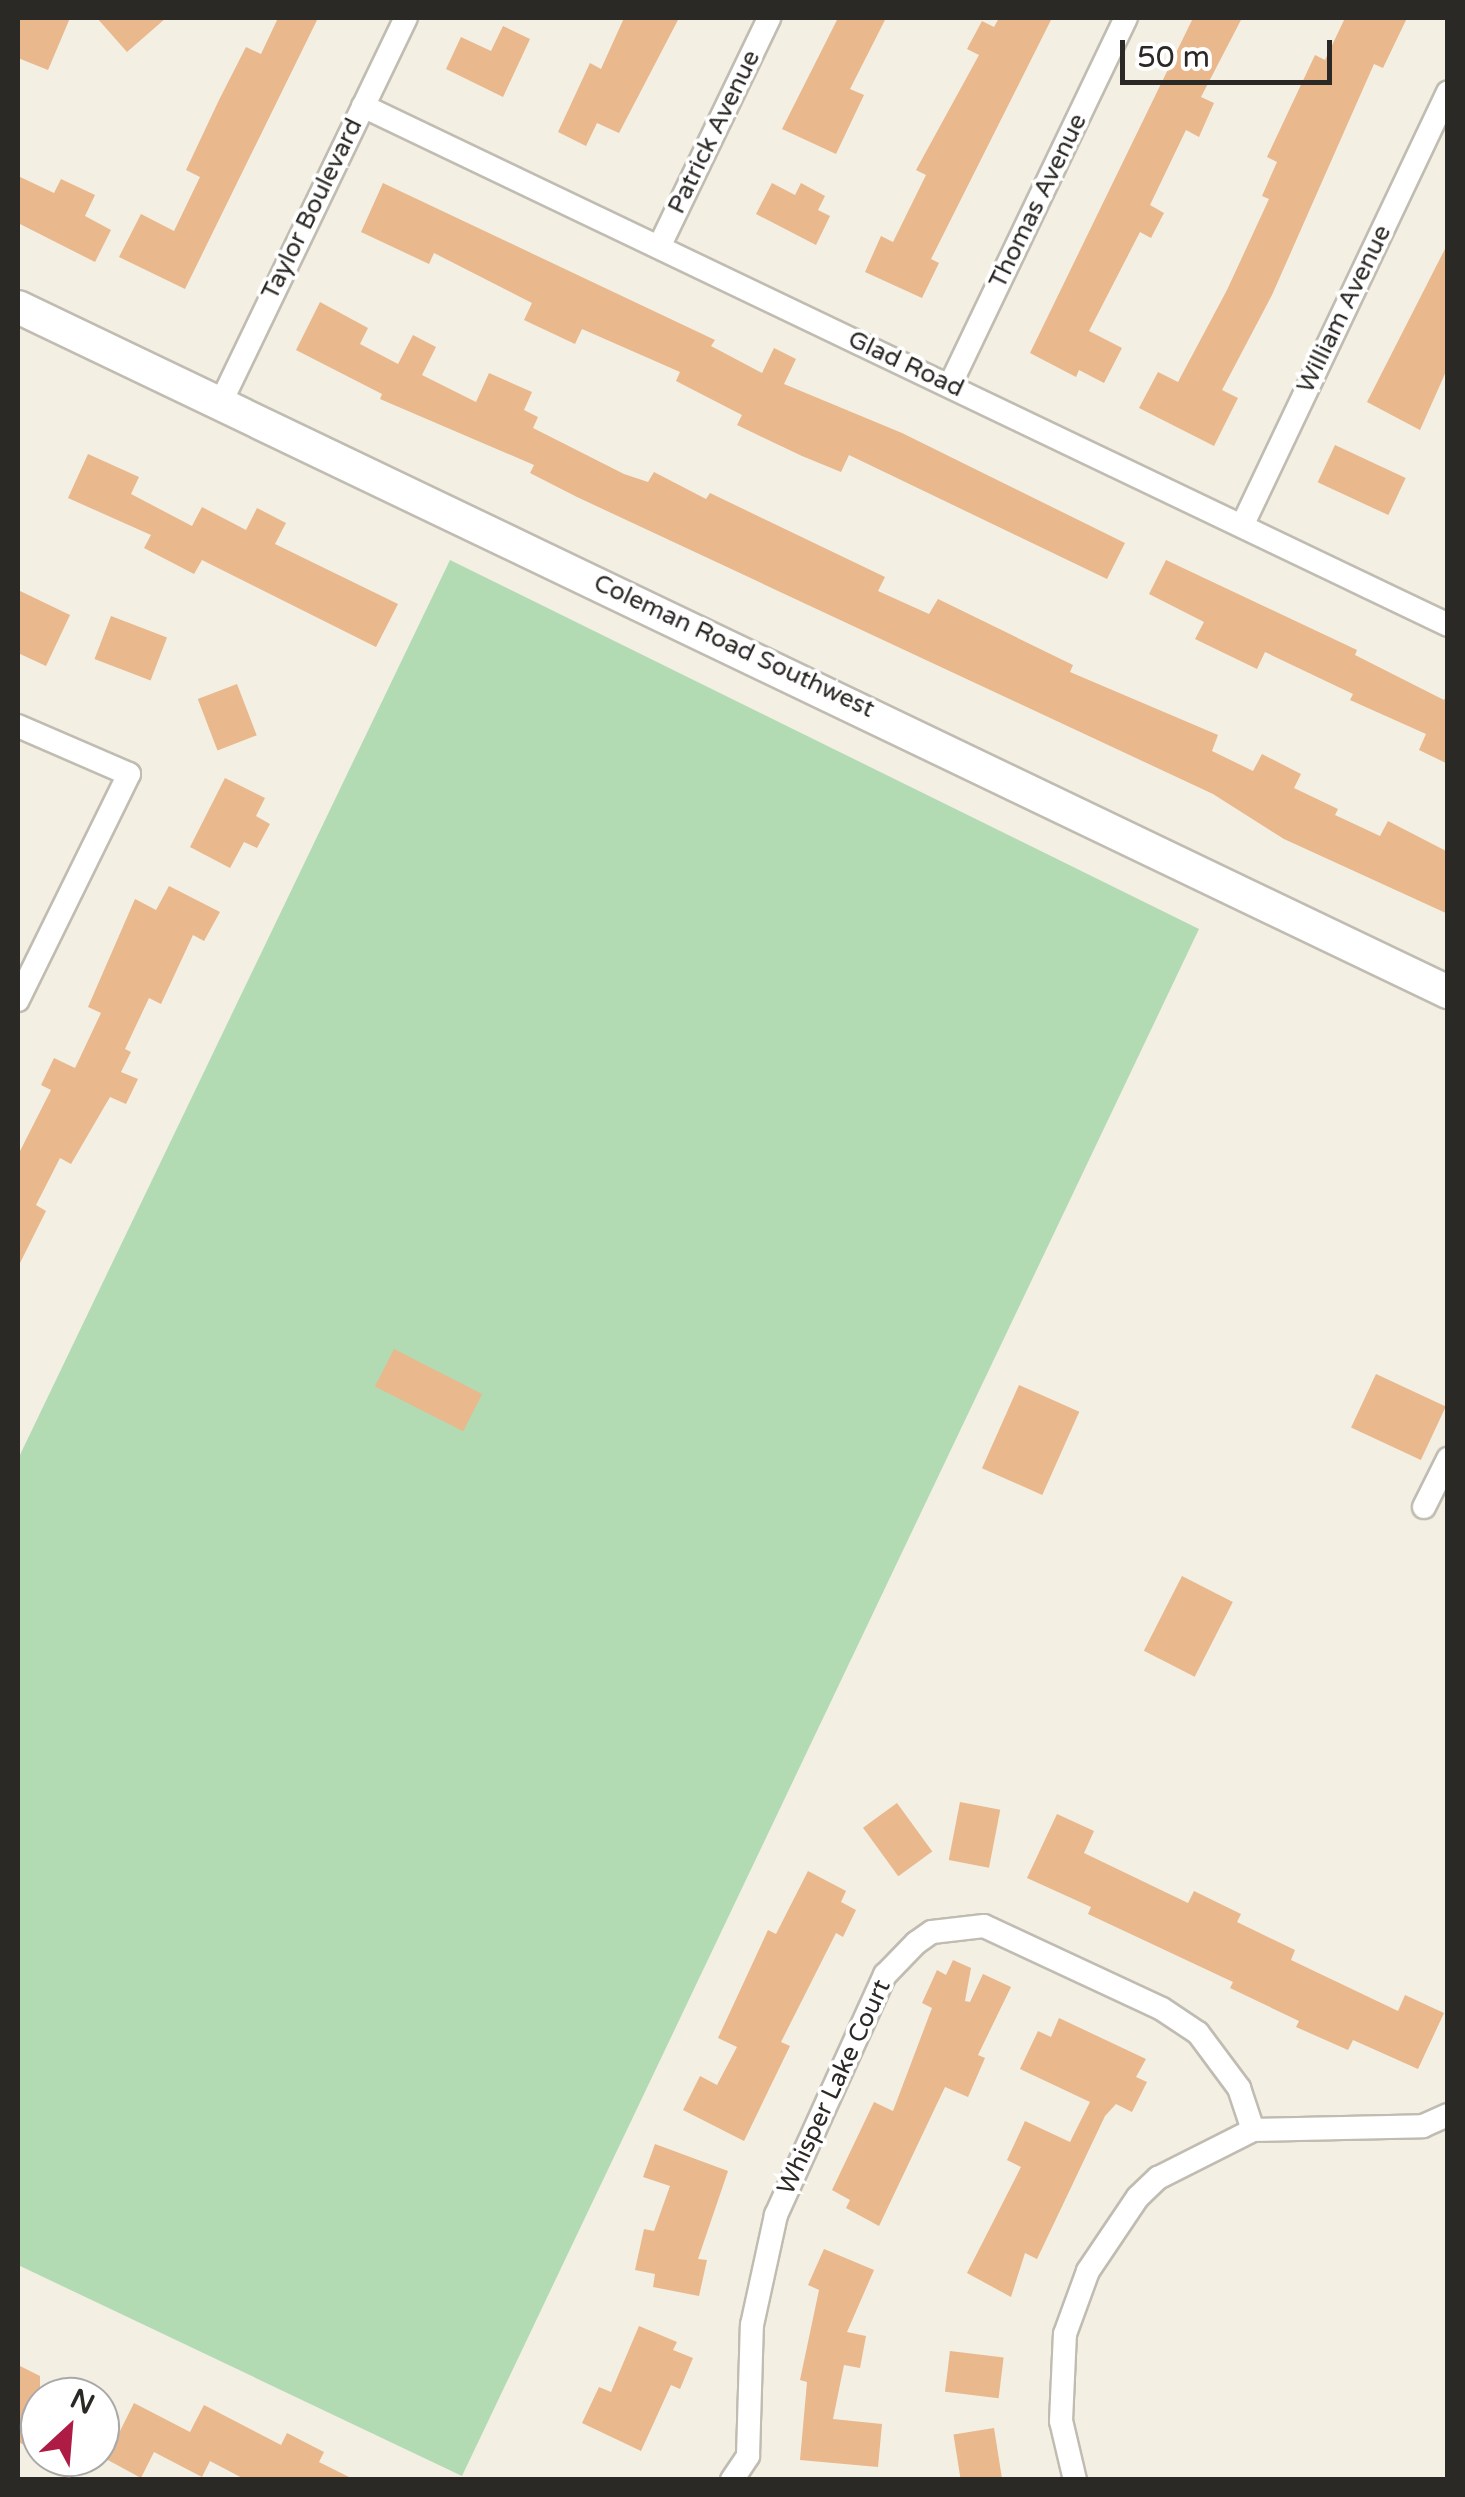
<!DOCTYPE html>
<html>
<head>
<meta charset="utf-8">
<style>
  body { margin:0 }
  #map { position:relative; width:1465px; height:2497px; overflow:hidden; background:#f3efe3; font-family:"Varela Round",sans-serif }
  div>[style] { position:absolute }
  .green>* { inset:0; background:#b3dbb3 }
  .building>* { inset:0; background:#e9b88c; transform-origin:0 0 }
  .roads { filter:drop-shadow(2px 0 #c0bcb1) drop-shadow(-2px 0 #c0bcb1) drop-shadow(0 2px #c0bcb1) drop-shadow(0 -2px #c0bcb1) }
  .street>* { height:22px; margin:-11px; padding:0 11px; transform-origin:11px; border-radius:11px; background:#fff }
  .secondary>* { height:32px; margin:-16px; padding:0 16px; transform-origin:16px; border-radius:16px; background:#fff }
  span { translate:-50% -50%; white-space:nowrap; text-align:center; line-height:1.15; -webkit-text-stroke:8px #fff; paint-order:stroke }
  .street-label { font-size:25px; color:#2b2925 }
  .frame { position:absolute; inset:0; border:20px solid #2b2925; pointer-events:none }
  .north { position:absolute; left:20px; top:2377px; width:100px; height:100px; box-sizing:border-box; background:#fff; border:2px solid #aaa9a8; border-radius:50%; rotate:26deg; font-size:28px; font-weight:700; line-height:40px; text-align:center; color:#2b2925 }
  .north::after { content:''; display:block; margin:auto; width:35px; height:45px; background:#ae1b44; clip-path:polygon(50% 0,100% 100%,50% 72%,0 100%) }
  .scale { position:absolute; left:1120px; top:40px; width:212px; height:45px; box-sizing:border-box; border:5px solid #2b2925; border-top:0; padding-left:12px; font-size:30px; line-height:35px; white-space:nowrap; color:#2b2925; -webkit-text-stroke:8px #fff; paint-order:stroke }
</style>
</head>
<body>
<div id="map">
  <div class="green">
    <div style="clip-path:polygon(450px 560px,1199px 929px,462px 2476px,18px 2265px,18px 1459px)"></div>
  </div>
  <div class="building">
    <div style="clip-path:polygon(18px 18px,70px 18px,48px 70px,18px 58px)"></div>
    <div style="clip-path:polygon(97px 18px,166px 18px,127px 52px)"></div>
    <div style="clip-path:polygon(278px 18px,318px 18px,185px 289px,119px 257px,141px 214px,174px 231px,200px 177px,186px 170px,219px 100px,246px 47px,261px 54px)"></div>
    <div style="clip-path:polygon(624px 18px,679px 18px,619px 133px,597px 123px,586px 146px,558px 132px,590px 63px,601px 69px)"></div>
    <div style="clip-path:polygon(838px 18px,886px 18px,850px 89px,864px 95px,836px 154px,782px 129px)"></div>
    <div style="clip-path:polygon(999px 18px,1052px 18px,931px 259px,939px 263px,922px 298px,865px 272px,881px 236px,893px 242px,926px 175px,916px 170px,979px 55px,967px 49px,982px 21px,994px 27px)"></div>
    <div style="clip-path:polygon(1193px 18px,1242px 18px,1201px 97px,1214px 103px,1199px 137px,1186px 130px,1150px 205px,1164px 213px,1151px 238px,1140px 232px,1089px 331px,1122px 348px,1104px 383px,1079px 370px,1076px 377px,1030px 353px)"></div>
    <div style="clip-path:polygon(1345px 18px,1407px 18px,1383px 68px,1374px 64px,1272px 295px,1222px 390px,1238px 398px,1214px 446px,1139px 408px,1158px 372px,1178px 382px,1227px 290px,1269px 199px,1262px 196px,1277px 162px,1267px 157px,1315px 55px,1325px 60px)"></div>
    <div style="clip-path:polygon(503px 26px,530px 39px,503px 97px,446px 69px,461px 37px,491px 51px)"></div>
    <div style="clip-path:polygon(18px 176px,54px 193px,61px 179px,95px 195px,85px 216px,111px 230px,95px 262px,18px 223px)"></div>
    <div style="clip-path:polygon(383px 183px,715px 340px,711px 346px,762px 373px,774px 348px,796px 359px,784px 384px,902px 433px,1125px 543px,1107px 579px,849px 455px,841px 472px,802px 456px,737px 425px,742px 415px,676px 381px,680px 372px,582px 329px,575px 344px,524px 320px,532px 303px,434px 253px,429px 264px,361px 232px)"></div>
    <div style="clip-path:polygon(772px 183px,795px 195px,801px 183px,825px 196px,818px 210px,830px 216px,816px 245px,756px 214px)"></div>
    <div style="clip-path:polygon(1448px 243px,1448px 367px,1420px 430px,1367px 402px)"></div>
    <div style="clip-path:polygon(320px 302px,368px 328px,360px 344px,398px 364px,413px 335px,436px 347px,422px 375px,476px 402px,489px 373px,532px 392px,524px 410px,538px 417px,533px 428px,624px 474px,648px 482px,654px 472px,706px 499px,710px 493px,885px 577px,878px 591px,929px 614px,938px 599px,1073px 665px,1070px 672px,1218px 735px,1212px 751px,1253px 771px,1262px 754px,1301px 774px,1294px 788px,1338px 809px,1335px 815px,1380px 836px,1388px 821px,1448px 852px,1448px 914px,1284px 839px,1213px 794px,577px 497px,530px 473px,534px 465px,380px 399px,382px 394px,296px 350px)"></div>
    <div style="left:1335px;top:445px;width:78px;height:41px;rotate:25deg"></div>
    <div style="clip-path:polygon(88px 454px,139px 477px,131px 494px,192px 526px,202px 507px,246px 530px,257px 508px,286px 523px,275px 544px,398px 604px,376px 647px,202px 560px,194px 574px,144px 548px,151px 535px,68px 498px)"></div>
    <div style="clip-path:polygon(1166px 560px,1357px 650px,1355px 655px,1444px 700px,1448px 693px,1448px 764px,1419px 750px,1426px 734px,1350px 700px,1353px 694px,1265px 652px,1257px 669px,1195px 639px,1204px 622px,1149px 594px)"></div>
    <div style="clip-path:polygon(18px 590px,70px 615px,46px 666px,18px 653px)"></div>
    <div style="left:111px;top:616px;width:60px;height:46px;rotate:21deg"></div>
    <div style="left:237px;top:684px;width:55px;height:42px;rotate:69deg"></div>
    <div style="clip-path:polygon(225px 778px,265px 798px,256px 816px,270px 824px,257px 848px,244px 842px,230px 868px,190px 847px)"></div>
    <div style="clip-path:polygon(169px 886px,220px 912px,204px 941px,193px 935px,161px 1004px,149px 998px,125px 1049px,131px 1052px,121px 1072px,138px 1079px,126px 1104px,110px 1097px,71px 1164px,60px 1158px,36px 1205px,46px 1211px,18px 1267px,18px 1155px,51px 1090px,41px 1085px,54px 1058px,75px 1068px,101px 1013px,88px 1007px,135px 899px,156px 910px)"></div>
    <div style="left:394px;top:1349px;width:99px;height:42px;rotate:27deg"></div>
    <div style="left:1376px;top:1374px;width:77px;height:59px;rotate:25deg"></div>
    <div style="left:1019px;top:1385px;width:66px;height:91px;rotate:24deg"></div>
    <div style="left:1182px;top:1576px;width:57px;height:84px;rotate:27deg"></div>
    <div style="left:960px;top:1802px;width:41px;height:59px;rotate:11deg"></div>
    <div style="left:897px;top:1803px;width:60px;height:42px;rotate:54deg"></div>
    <div style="clip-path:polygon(1057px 1814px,1094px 1831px,1084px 1853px,1188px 1903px,1194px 1891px,1241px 1914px,1237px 1922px,1295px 1950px,1291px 1960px,1398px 2011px,1405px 1995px,1444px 2013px,1418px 2069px,1353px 2040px,1348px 2050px,1296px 2027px,1299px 2021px,1230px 1988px,1233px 1982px,1088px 1914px,1091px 1907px,1027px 1878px)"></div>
    <div style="clip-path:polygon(808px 1871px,846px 1891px,841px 1902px,856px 1910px,843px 1937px,836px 1933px,781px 2042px,790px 2046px,744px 2141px,683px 2110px,700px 2076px,717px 2085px,737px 2047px,718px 2038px,768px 1930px,776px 1934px)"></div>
    <div style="clip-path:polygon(953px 1960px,971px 1968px,965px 2001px,970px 2002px,983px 1974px,1011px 1987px,978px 2055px,985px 2058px,968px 2097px,945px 2087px,879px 2226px,846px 2208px,850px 2200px,832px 2190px,874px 2102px,893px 2111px,932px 2008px,922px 2003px,937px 1970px,946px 1975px)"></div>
    <div style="clip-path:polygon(1059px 2018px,1146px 2059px,1136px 2077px,1147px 2082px,1132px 2112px,1116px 2104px,1105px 2116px,1037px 2259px,1025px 2253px,1011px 2297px,967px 2273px,1021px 2167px,1007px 2160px,1025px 2121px,1070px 2142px,1090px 2102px,1020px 2069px,1038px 2031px,1051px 2037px)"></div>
    <div style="clip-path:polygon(655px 2144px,728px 2171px,698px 2259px,707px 2260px,699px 2296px,653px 2287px,655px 2274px,635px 2270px,644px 2229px,654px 2231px,670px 2186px,643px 2177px)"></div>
    <div style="clip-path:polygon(824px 2249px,874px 2270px,847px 2332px,866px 2336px,860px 2368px,844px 2365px,833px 2419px,882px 2424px,878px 2467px,800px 2460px,807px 2382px,800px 2380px,819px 2290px,808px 2285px)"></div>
    <div style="clip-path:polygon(639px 2326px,677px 2342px,673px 2350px,693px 2358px,680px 2389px,671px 2385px,641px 2451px,582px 2423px,599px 2387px,611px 2392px)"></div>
    <div style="left:950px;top:2351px;width:54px;height:41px;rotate:7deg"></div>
    <div style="clip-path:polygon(18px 2365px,40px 2376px,40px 2452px,18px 2442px)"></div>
    <div style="clip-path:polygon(134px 2403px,190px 2432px,204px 2405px,281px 2445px,287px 2433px,324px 2452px,319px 2462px,355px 2480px,246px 2480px,210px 2461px,202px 2477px,154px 2452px,141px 2478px,106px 2459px)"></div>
    <div style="left:994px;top:2428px;width:53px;height:41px;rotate:81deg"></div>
  </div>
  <div class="roads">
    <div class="street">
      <div style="left:363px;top:106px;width:1203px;rotate:25.56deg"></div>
      <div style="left:659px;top:247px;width:254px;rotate:-64.3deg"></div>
      <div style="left:950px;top:385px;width:407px;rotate:-64.4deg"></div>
      <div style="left:221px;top:402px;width:426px;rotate:-64.3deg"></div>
      <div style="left:1242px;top:526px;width:480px;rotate:-64.6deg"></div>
      <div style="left:18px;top:726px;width:121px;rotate:23.4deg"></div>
      <div style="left:129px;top:774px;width:252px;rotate:116.2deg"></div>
      <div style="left:1424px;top:1507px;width:54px;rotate:-63.4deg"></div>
      <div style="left:732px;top:2480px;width:29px;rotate:-56deg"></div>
      <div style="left:748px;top:2456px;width:131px;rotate:-88.3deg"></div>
      <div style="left:752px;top:2325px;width:113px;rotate:-77.7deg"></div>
      <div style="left:776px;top:2215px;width:264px;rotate:-65.6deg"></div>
      <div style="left:885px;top:1975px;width:45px;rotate:-45.9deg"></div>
      <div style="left:916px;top:1943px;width:19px;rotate:-35deg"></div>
      <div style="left:932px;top:1932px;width:52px;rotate:-6.6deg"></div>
      <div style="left:984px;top:1926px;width:196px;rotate:25deg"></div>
      <div style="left:1162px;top:2009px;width:43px;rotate:33.7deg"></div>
      <div style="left:1198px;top:2033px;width:69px;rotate:53.3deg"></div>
      <div style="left:1239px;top:2088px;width:44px;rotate:71.6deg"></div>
      <div style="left:1075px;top:2480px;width:61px;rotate:-103.3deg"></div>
      <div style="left:1061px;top:2421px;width:87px;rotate:-87.4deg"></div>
      <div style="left:1065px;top:2334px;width:67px;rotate:-69.9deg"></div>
      <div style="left:1088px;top:2271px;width:89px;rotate:-56deg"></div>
      <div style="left:1138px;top:2197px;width:28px;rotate:-44deg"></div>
      <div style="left:1158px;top:2178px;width:106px;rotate:-26.8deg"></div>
      <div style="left:1253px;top:2130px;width:170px;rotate:-1.3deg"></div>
      <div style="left:1423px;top:2126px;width:27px;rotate:-24deg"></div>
    </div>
    <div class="secondary">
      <div style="left:18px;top:307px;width:1586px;rotate:25.6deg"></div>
    </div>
  </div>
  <div class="street-label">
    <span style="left:714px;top:132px;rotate:-64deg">Patrick Avenue</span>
    <span style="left:1038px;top:201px;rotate:-64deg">Thomas Avenue</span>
    <span style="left:312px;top:209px;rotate:-64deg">Taylor Boulevard</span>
    <span style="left:1344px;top:309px;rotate:-64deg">William Avenue</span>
    <span style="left:906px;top:364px;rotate:25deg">Glad Road</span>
    <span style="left:734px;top:646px;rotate:25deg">Coleman Road Southwest</span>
    <span style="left:834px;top:2087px;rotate:-65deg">Whisper Lake Court</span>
  </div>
  <div class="frame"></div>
  <div class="north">N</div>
  <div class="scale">50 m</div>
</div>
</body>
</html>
